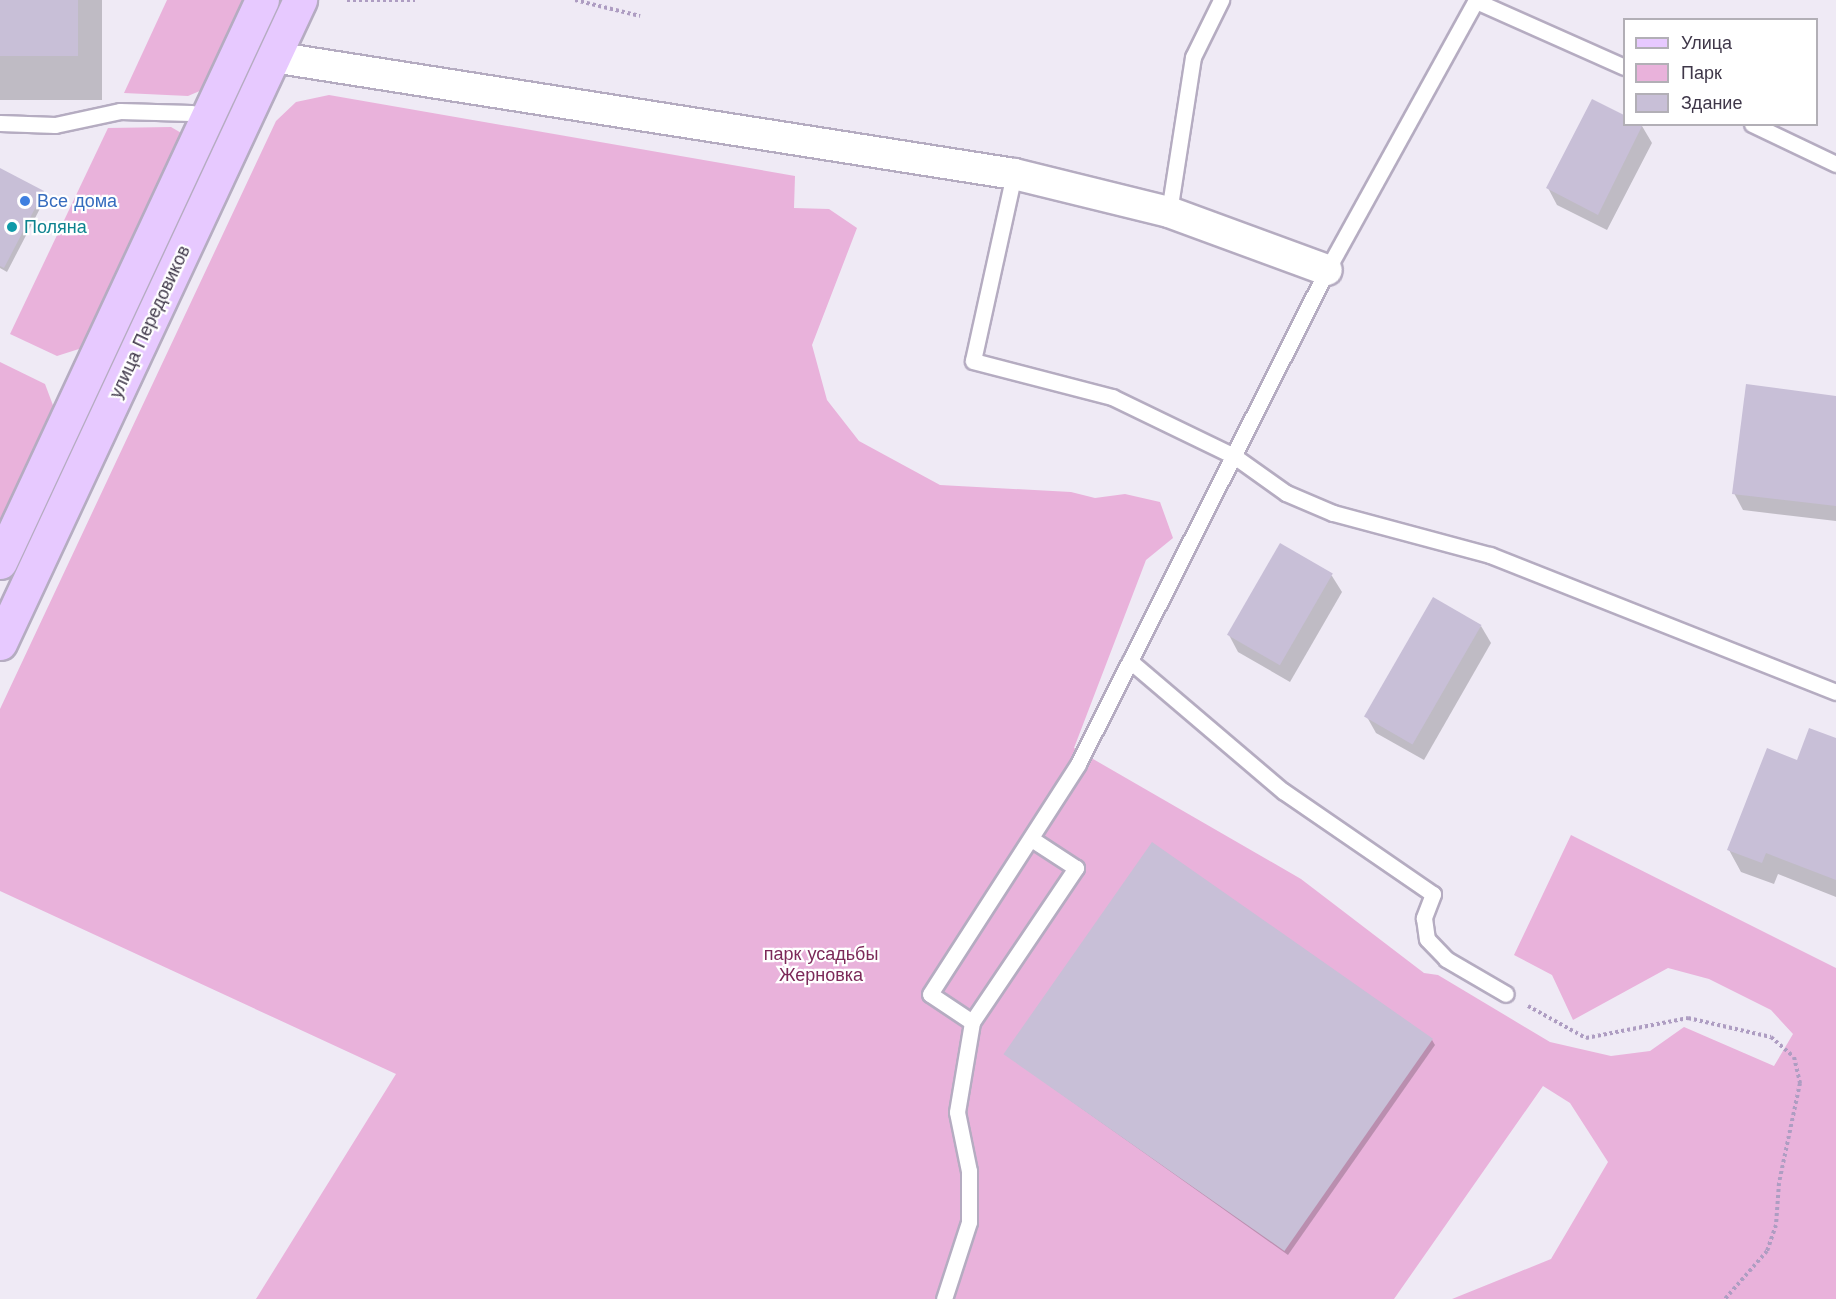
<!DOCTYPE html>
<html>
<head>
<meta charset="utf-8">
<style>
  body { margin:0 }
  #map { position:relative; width:1836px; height:1299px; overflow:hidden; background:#efeaf5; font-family:"Work Sans",sans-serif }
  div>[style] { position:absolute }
  .green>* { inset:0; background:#e9b2db }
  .shadow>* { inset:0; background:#0003; transform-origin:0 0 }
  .building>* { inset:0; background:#c8bfd7; transform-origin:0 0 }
  .path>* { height:4px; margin-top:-2px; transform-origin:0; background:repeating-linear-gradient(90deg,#ae9dc2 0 3px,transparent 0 6px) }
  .roads { filter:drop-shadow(2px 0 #b5acc1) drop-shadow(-2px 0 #b5acc1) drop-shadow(0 2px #b5acc1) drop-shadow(0 -2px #b5acc1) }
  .lane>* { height:15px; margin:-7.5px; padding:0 7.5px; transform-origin:7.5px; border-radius:7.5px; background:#fff }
  .street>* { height:30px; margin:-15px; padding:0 15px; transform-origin:15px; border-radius:15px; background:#fff }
  .secondary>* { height:33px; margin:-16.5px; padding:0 16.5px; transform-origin:16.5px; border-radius:16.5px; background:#e7c9ff }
  .dots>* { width:16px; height:16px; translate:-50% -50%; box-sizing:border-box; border:3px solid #fff; border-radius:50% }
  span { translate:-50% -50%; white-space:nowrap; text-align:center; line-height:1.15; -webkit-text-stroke:4.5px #fff; paint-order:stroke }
  .shop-label { font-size:18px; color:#366cbe }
  .left { translate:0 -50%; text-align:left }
  .culture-label { font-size:18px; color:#0d838f }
  .street-label { font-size:18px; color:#3f3749 }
  .park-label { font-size:18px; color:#7c2959 }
  .legend { position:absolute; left:1623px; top:18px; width:195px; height:108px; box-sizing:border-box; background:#fff; border:2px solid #b2afb6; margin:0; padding:8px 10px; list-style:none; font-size:18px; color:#3f3749 }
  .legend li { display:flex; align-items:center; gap:12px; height:30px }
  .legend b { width:30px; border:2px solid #b2afb6 }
</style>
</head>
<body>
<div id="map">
  <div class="green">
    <div style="clip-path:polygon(167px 0,245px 0,202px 90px,188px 96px,124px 93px)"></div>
    <div style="clip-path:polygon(329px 95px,795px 176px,794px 208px,829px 209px,857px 228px,812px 345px,827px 400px,859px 441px,940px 485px,1071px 492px,1095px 498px,1125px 494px,1160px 502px,1173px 538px,1146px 560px,1074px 748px,1301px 879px,1424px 973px,1438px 975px,1550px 1042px,1611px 1056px,1650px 1051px,1684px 1027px,1774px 1066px,1793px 1034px,1771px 1010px,1709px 979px,1668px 968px,1573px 1020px,1552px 975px,1514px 955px,1571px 835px,1836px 968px,1836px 1299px,1452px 1299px,1551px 1259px,1608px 1162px,1570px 1103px,1543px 1086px,1394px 1299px,256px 1299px,396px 1074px,0 891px,0 709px,276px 121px,296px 102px)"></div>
    <div style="clip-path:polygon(171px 127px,183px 134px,82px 348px,57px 356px,10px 334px,108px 128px)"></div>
    <div style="clip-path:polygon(0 362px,45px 384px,54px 408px,0 523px)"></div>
  </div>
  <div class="shadow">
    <div style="left:0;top:0;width:102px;height:100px"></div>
    <div style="clip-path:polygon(1592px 101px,1624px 117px,1624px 124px,1642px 126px,1652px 143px,1607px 230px,1557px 205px,1548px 188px)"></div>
    <div style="clip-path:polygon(0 170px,46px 197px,7px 272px,0 268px)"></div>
    <div style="clip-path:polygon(1836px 397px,1836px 521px,1743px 510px,1734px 493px)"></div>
    <div style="clip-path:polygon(1280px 545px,1332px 576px,1342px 592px,1290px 682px,1238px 652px,1229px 635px)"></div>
    <div style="clip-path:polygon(1481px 626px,1491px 643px,1424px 760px,1376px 733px,1367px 717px)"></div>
    <div style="clip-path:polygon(1836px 740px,1836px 897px,1778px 874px,1774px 884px,1741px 872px,1729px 850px,1797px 762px)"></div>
    <div style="clip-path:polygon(1432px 1040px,1435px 1045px,1288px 1255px,1005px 1054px)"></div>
  </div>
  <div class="building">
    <div style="left:0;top:0;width:78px;height:56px"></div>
    <div style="clip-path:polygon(1592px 99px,1624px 115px,1624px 124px,1643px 124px,1598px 215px,1546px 188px)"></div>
    <div style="clip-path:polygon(0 168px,44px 191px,4px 268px,0 266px)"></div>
    <div style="clip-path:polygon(1746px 384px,1836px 396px,1836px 506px,1732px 494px)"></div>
    <div style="left:1280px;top:543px;width:61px;height:106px;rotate:30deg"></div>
    <div style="left:1433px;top:597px;width:56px;height:138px;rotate:30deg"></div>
    <div style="clip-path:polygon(1809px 728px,1836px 738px,1836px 880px,1766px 853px,1762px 863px,1727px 850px,1767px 748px,1797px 760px)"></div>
    <div style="left:1152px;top:842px;width:343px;height:259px;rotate:35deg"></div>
  </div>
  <div class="path">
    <div style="left:347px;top:0;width:68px"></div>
    <div style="left:575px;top:0;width:67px;rotate:13.8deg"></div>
    <div style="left:1528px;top:1006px;width:66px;rotate:28.9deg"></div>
    <div style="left:1586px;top:1038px;width:104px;rotate:-11.1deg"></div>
    <div style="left:1688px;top:1018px;width:85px;rotate:12.9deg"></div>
    <div style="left:1771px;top:1037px;width:30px;rotate:41deg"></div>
    <div style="left:1794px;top:1057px;width:27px;rotate:77deg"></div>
    <div style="left:1800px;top:1083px;width:102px;rotate:101.9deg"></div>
    <div style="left:1779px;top:1183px;width:42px;rotate:94.1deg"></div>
    <div style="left:1776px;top:1225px;width:28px;rotate:109deg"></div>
    <div style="left:1767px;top:1251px;width:64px;rotate:131.2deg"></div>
  </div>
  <div class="roads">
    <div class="lane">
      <div style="left:1476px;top:1px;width:162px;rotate:24deg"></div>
      <div style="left:0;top:123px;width:55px;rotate:2.1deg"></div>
      <div style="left:55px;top:125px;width:66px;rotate:-12.2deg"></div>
      <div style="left:120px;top:111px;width:71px;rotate:1.6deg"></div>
      <div style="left:191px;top:113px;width:21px;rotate:23deg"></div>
      <div style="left:1752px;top:124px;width:93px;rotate:25.5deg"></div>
      <div style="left:1014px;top:174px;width:191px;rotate:102.4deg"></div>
      <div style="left:973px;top:361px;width:144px;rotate:14.5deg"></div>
      <div style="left:1112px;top:397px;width:136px;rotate:25.8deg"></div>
      <div style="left:1234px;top:456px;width:64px;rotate:35.4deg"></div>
      <div style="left:1286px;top:493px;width:51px;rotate:23.1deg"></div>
      <div style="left:1333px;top:513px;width:163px;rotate:15deg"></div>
      <div style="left:1490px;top:555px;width:372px;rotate:21.6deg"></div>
      <div style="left:1169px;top:212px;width:157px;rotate:-81.2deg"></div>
      <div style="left:1193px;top:57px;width:64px;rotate:-63.8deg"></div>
      <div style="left:1130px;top:661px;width:201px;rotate:40.4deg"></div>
      <div style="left:1283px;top:791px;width:182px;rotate:34.5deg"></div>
      <div style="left:1433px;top:894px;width:26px;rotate:111deg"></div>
      <div style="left:1424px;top:918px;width:21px;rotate:82deg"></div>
      <div style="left:1427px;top:939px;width:28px;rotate:46deg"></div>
      <div style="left:1446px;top:959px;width:69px;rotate:30.3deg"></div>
      <div style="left:972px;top:1022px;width:50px;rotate:-146.3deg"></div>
      <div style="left:930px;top:994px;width:274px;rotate:-57.2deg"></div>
      <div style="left:1078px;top:764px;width:553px;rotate:-63.25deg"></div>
      <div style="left:1327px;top:270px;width:308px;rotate:-61.1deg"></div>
      <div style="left:944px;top:1299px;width:81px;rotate:-72deg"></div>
      <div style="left:969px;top:1222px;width:51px;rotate:-90deg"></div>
      <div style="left:969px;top:1171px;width:60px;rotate:-101.5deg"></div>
      <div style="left:957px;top:1112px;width:91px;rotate:-80.5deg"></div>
      <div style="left:972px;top:1022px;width:186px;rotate:-56deg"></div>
      <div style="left:1076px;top:868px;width:51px;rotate:-146.9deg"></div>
    </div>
    <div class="street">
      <div style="left:273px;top:57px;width:750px;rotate:8.97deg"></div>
      <div style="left:1014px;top:174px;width:160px;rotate:13.8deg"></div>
      <div style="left:1169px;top:212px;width:168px;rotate:20.2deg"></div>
    </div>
    <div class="secondary">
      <div style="left:0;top:562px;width:620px;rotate:-65.01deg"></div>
      <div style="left:0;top:643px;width:710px;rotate:-64.99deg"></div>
    </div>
  </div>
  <div class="dots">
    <div style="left:25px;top:201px;background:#3f7fe0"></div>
    <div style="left:12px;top:227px;background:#0f9aa8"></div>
  </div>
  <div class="shop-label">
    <span class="left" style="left:37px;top:201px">Все дома</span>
  </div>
  <div class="culture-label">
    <span class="left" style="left:24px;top:227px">Поляна</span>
  </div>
  <div class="street-label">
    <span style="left:150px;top:322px;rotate:-65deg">улица Передовиков</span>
  </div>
  <div class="park-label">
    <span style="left:821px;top:965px">парк усадьбы<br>Жерновка</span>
  </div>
  <ul class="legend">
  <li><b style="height:8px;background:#e7c9ff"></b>Улица</li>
  <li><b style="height:16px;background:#e9b2db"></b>Парк</li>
  <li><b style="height:16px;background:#c8bfd7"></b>Здание</li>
  </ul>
</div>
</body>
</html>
